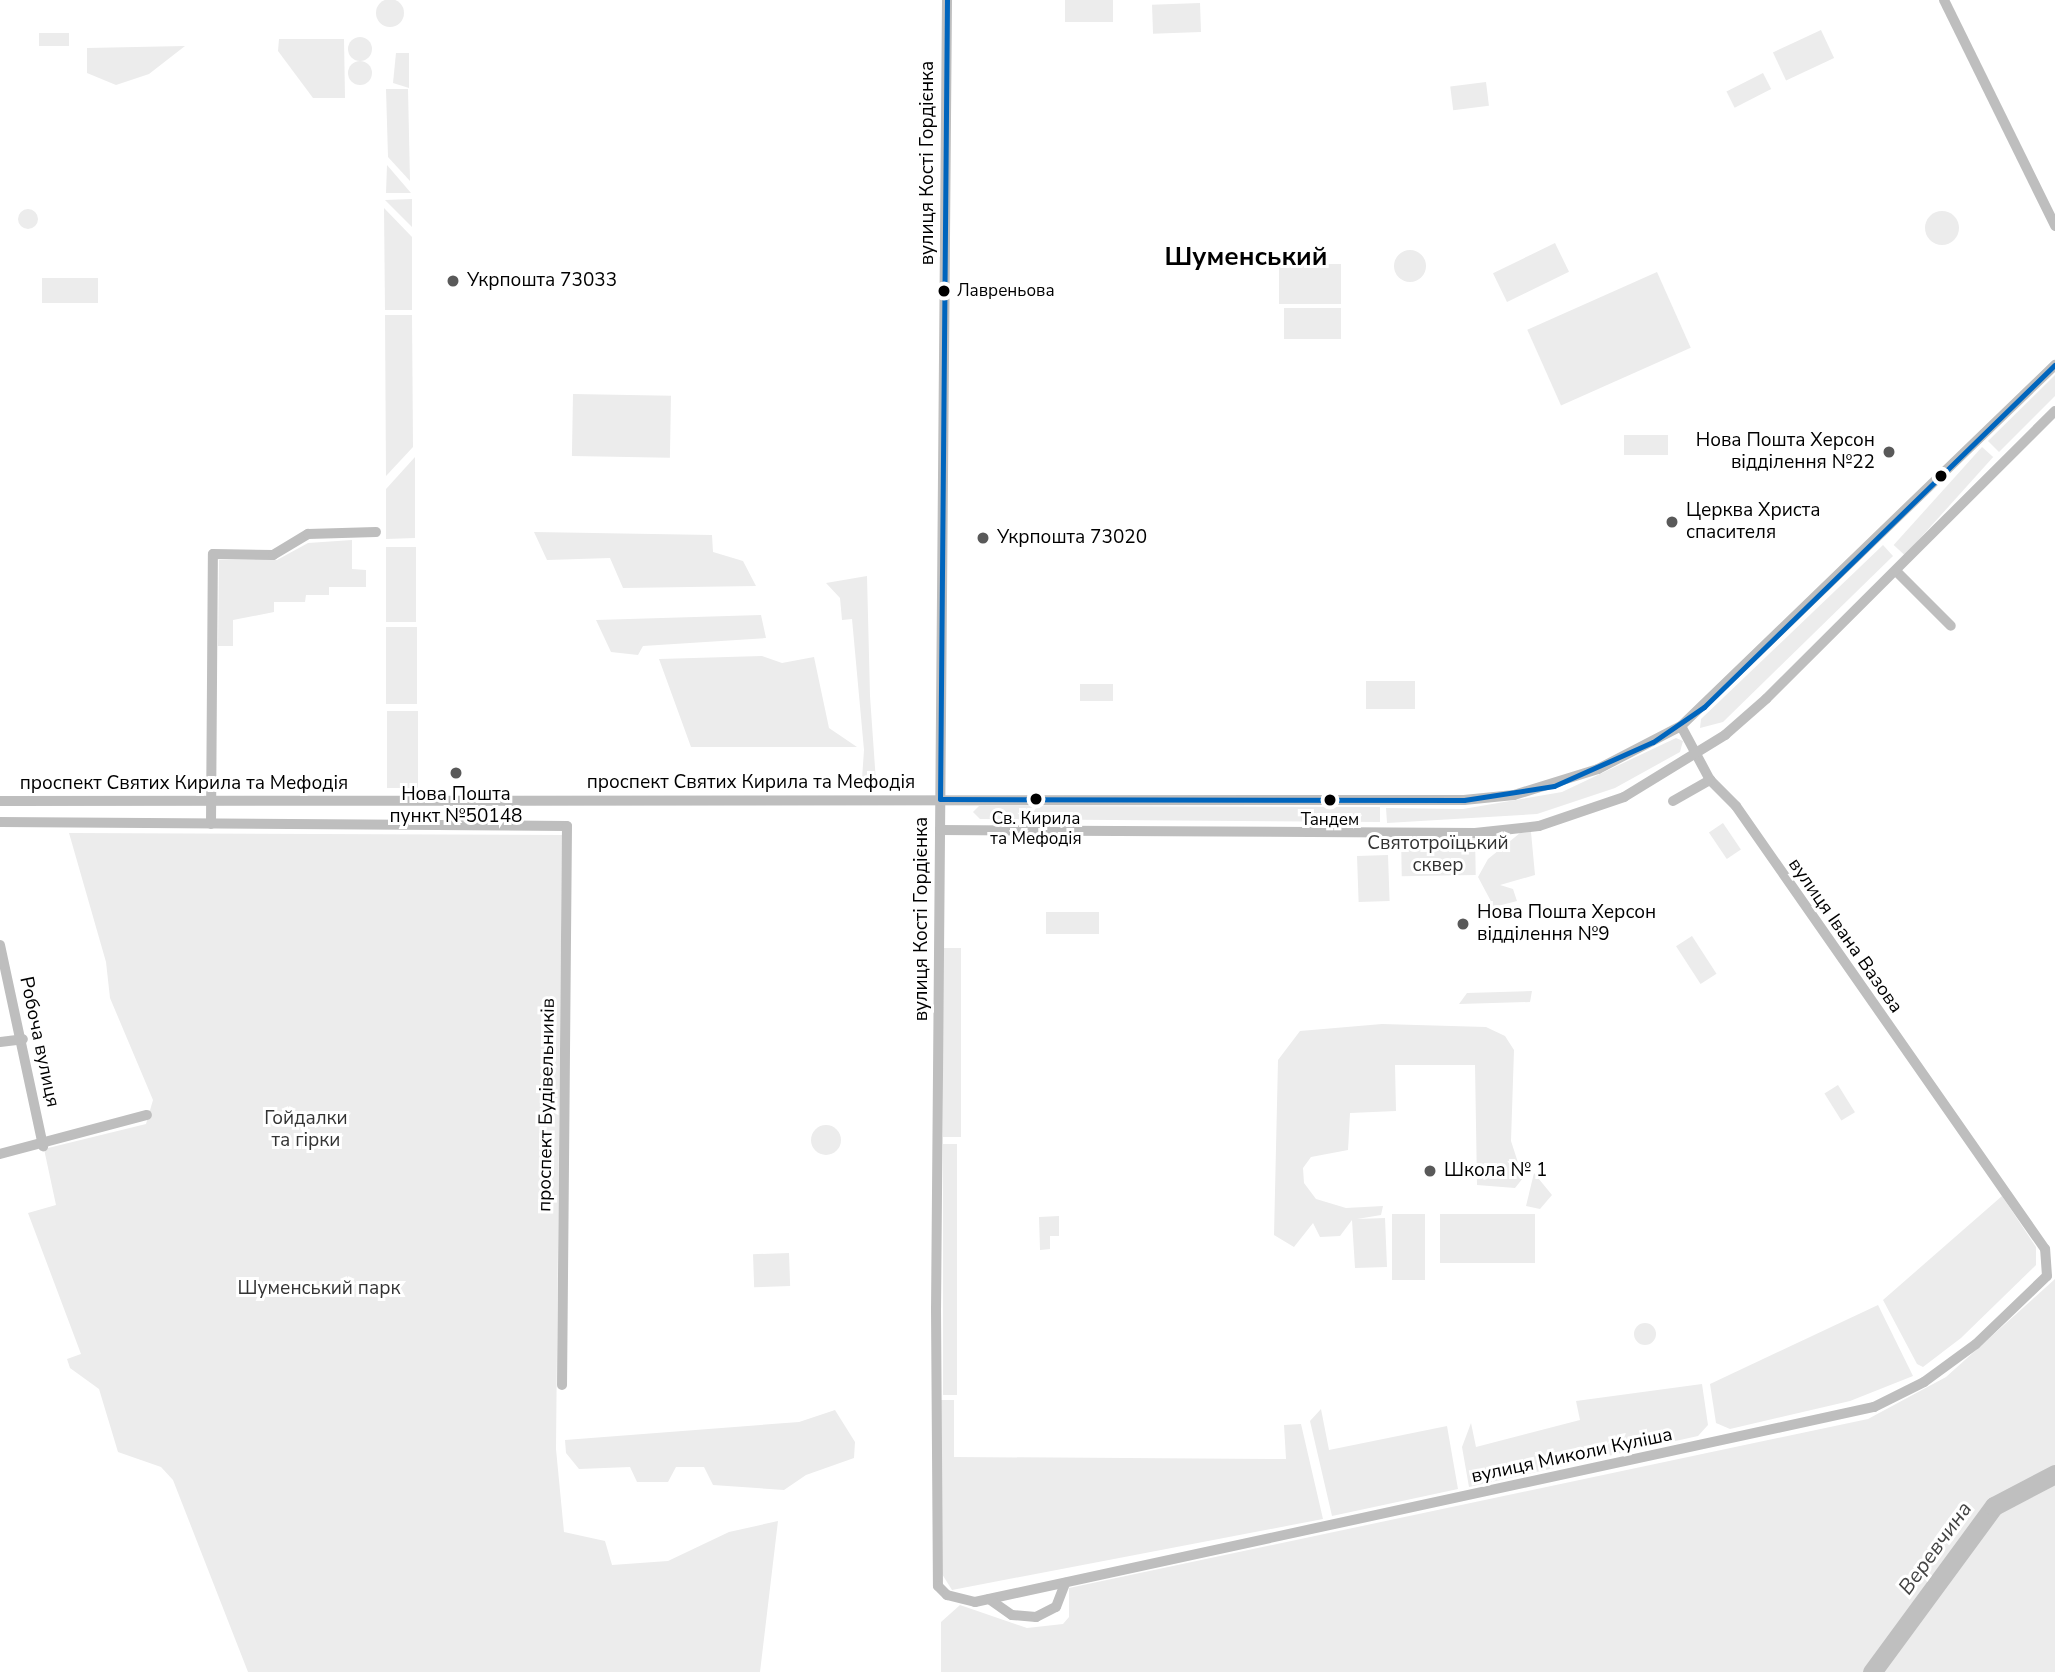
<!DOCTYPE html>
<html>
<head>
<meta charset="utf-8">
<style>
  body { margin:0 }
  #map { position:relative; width:2055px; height:1672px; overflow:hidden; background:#fff; font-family:"Nunito Sans",sans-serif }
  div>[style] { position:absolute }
  .green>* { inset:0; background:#ececec; transform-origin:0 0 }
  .round { border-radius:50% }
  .river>* { height:19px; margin:-9.5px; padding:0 9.5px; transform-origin:9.5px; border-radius:9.5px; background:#bfbfbf }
  .minor>* { height:10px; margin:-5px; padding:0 5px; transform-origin:5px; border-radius:5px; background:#bebebe }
  .bus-1>* { height:5px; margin:-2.5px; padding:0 2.5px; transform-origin:2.5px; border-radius:2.5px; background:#0065bd }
  .dots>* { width:19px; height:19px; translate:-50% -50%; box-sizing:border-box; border:4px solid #fff; border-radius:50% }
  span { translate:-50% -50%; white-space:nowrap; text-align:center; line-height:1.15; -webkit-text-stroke:6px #fff; paint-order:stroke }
  .bus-label { font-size:17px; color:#000 }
  .left { translate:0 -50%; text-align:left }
  .street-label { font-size:19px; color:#000 }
  .poi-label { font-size:19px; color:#000 }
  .right { translate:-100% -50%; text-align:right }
  .park-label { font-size:19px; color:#333 }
  .water-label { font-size:21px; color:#444; font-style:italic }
  .district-label { font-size:26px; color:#000; font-weight:700 }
</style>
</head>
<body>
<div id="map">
  <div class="green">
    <div class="round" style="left:376px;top:-1px;width:28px;height:28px"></div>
    <div style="left:1065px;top:0;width:48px;height:22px"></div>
    <div style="left:1200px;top:3px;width:29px;height:48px;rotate:88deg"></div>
    <div style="left:1821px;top:30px;width:31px;height:53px;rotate:65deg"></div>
    <div style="left:39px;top:33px;width:30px;height:13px"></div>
    <div class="round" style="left:348px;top:37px;width:24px;height:24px"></div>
    <div style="clip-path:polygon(279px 39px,344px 39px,345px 98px,313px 98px,278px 51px)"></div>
    <div style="clip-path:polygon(185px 46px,149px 74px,116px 85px,87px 73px,87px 48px)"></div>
    <div style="clip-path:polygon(396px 53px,409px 53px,409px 88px,393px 83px)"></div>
    <div class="round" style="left:348px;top:61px;width:24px;height:24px"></div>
    <div style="left:1763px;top:73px;width:18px;height:41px;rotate:63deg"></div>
    <div style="left:1486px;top:82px;width:24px;height:36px;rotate:83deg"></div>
    <div style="clip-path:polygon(386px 89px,408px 89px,410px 181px,388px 157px)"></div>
    <div style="clip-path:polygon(387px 165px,411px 193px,386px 193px)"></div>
    <div style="clip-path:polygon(412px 199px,412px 227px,385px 200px)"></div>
    <div style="clip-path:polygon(384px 208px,412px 237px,412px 310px,385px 310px)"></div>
    <div class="round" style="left:18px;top:209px;width:20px;height:20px"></div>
    <div class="round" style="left:1925px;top:211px;width:34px;height:34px"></div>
    <div style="left:1555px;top:243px;width:32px;height:69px;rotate:64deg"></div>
    <div class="round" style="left:1394px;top:250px;width:32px;height:32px"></div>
    <div style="left:1279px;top:264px;width:62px;height:40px"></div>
    <div style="left:1657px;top:272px;width:83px;height:142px;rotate:66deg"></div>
    <div style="left:42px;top:278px;width:56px;height:25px"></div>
    <div style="left:1284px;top:308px;width:57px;height:31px"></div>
    <div style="clip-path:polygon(385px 315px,412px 315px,413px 447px,386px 476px)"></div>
    <div style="clip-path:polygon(2055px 375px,2055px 396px,1999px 452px,1988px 441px)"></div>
    <div style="left:573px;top:394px;width:98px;height:62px;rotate:1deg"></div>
    <div style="left:1624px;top:435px;width:44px;height:20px"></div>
    <div style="left:1982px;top:447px;width:15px;height:132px;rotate:42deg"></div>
    <div style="clip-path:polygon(415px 457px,415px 538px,386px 539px,386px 489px)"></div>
    <div style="clip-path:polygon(534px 532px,712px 535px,713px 552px,743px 561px,756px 586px,623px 588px,610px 558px,547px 560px)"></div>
    <div style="clip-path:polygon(352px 540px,352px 569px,366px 570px,366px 587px,329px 587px,329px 595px,306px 595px,305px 602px,274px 602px,274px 612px,233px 620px,233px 646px,218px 646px,219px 560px,277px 560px,308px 543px)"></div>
    <div style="clip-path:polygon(1883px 545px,1893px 556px,1723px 722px,1700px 728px,1701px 719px)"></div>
    <div style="left:386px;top:547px;width:30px;height:75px"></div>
    <div style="clip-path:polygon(867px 576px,870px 696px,876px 782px,862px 779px,864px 750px,850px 597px,852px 619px,842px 620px,840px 598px,826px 583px)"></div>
    <div style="clip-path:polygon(761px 615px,766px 638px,643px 646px,638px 655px,611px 652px,596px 620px)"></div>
    <div style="left:386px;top:627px;width:31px;height:77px"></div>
    <div style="clip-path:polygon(762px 656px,782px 663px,814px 657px,829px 728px,857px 747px,691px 747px,659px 659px)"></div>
    <div style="left:1366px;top:681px;width:49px;height:28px"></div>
    <div style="left:1080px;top:684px;width:33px;height:17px"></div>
    <div style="left:387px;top:711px;width:31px;height:77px"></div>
    <div style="clip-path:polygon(1676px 738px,1683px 741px,1680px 752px,1615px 788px,1537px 814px,1387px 823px,1386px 808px,1463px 809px,1562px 792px)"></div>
    <div style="clip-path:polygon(979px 806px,1380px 807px,1380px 822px,980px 819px,973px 812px)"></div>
    <div style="left:1723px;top:823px;width:32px;height:17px;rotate:56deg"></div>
    <div style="clip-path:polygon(1531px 832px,1535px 875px,1500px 885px,1513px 889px,1517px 901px,1494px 907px,1478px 877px,1488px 859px,1520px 833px)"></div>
    <div style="clip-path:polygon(69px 833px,562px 835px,556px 1449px,564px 1532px,605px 1541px,612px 1565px,668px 1561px,729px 1532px,778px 1521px,760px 1672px,248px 1672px,173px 1480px,161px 1467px,118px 1452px,99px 1389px,70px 1368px,67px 1359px,81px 1354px,28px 1213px,56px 1205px,44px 1149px,146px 1124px,153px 1100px,110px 998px,106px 962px)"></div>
    <div style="left:1475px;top:833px;width:42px;height:74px;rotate:89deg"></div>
    <div style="left:1388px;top:855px;width:46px;height:31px;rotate:88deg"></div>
    <div style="left:1046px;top:912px;width:53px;height:22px"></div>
    <div style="left:1692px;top:936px;width:45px;height:19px;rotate:57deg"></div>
    <div style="left:943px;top:948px;width:18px;height:189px"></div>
    <div style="clip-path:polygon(1532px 991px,1530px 1002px,1459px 1004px,1467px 993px)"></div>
    <div style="clip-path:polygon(1382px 1024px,1486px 1027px,1505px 1036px,1514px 1050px,1511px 1141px,1523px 1178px,1515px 1188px,1477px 1185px,1475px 1065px,1395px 1065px,1396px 1111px,1350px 1113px,1348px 1150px,1311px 1157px,1303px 1168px,1304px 1183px,1316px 1199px,1346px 1208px,1383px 1206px,1381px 1215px,1357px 1219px,1385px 1218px,1387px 1267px,1355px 1268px,1352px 1220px,1340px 1236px,1320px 1237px,1313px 1223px,1294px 1247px,1274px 1235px,1278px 1060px,1300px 1031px)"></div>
    <div style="left:1838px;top:1085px;width:32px;height:16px;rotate:58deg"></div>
    <div class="round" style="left:811px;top:1125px;width:30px;height:30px"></div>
    <div style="left:943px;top:1144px;width:14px;height:251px"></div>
    <div style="clip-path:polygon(1534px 1173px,1552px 1195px,1540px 1209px,1526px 1206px)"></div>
    <div style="clip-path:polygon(2002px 1196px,2036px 1247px,2036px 1265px,1961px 1338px,1923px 1367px,1917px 1364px,1883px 1300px)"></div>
    <div style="left:1392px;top:1214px;width:33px;height:66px"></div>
    <div style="left:1440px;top:1214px;width:95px;height:49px"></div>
    <div style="clip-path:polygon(1059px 1216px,1059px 1236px,1050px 1236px,1050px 1249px,1040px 1250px,1039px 1217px)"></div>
    <div style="left:789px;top:1253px;width:33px;height:36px;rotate:88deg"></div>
    <div style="clip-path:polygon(2055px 1279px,2055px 1672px,941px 1672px,941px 1622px,960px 1605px,1027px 1628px,1063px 1624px,1069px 1617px,1069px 1588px,1868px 1419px,1946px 1377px)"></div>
    <div style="clip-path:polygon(1878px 1305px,1913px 1376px,1850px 1401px,1730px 1429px,1716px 1423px,1710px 1384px)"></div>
    <div class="round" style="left:1634px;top:1323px;width:22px;height:22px"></div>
    <div style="clip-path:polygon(1702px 1384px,1708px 1425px,1698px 1436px,1469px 1487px,1462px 1447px,1471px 1423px,1476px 1447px,1580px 1420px,1576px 1401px)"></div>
    <div style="clip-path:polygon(940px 1400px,954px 1400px,954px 1457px,1286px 1459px,1284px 1425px,1301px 1424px,1323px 1519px,952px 1590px,942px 1574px)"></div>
    <div style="clip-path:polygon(1321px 1409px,1329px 1450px,1447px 1426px,1458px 1489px,1332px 1516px,1310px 1421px)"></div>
    <div style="clip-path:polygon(835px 1410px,855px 1442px,854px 1458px,806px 1475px,784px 1490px,713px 1485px,704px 1467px,676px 1467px,668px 1482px,637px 1482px,630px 1467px,579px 1469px,566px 1453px,565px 1440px,799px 1422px)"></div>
  </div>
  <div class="river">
    <div style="left:1872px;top:1672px;width:206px;rotate:-53.7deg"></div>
    <div style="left:1994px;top:1506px;width:69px;rotate:-27.7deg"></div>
  </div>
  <div class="minor">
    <div style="left:947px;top:0;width:1308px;rotate:90.48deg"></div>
    <div style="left:936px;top:1308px;width:278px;rotate:89.6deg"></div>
    <div style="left:938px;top:1586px;width:13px;rotate:45deg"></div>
    <div style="left:947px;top:1595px;width:29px;rotate:14deg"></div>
    <div style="left:975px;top:1602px;width:920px;rotate:-12.24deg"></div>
    <div style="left:1874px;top:1407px;width:56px;rotate:-26.6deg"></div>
    <div style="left:1924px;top:1382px;width:64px;rotate:-36.2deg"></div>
    <div style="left:1976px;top:1344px;width:98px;rotate:-43.8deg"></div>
    <div style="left:2047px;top:1276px;width:27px;rotate:-94deg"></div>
    <div style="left:2045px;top:1249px;width:540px;rotate:-124.9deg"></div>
    <div style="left:1736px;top:806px;width:37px;rotate:-135deg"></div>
    <div style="left:1710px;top:780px;width:61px;rotate:-118.2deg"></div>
    <div style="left:1944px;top:0;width:252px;rotate:63.8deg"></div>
    <div style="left:1897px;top:572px;width:76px;rotate:45deg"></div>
    <div style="left:0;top:801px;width:1464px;rotate:-0.04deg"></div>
    <div style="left:1464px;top:800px;width:50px;rotate:-5.7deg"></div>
    <div style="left:1514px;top:795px;width:88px;rotate:-17.2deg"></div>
    <div style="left:1598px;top:769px;width:93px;rotate:-27.4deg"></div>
    <div style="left:1681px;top:726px;width:520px;rotate:-43.99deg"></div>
    <div style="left:1673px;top:801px;width:43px;rotate:-29.6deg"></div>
    <div style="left:0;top:822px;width:567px;rotate:0.4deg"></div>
    <div style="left:567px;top:826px;width:559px;rotate:90.51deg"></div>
    <div style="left:211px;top:824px;width:270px;rotate:-89.6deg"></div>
    <div style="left:213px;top:554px;width:60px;rotate:1deg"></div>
    <div style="left:273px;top:555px;width:41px;rotate:-31deg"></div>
    <div style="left:308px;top:534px;width:68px;rotate:-1.7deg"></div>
    <div style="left:940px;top:830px;width:535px;rotate:0.32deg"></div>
    <div style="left:1475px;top:833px;width:64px;rotate:-6.2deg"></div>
    <div style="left:1539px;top:826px;width:90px;rotate:-18.8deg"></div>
    <div style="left:1624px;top:797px;width:119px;rotate:-31.5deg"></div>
    <div style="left:1725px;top:735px;width:55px;rotate:-41.3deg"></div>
    <div style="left:1766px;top:699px;width:408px;rotate:-44.9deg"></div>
    <div style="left:0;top:945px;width:206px;rotate:77.9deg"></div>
    <div style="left:0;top:1042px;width:23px;rotate:-7deg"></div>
    <div style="left:0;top:1154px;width:152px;rotate:-14.9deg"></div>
    <div style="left:989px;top:1599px;width:28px;rotate:35deg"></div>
    <div style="left:1012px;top:1615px;width:24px;rotate:5deg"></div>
    <div style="left:1036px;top:1617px;width:22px;rotate:-27deg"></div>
    <div style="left:1056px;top:1607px;width:26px;rotate:-69deg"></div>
  </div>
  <div class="bus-1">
    <div style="left:947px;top:0;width:799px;rotate:90.5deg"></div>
    <div style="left:940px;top:799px;width:524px;rotate:0.11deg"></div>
    <div style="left:1464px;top:800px;width:91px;rotate:-8.8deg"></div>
    <div style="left:1554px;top:786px;width:108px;rotate:-24deg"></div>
    <div style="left:1653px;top:742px;width:62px;rotate:-34.5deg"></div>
    <div style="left:1704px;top:707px;width:490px;rotate:-44.3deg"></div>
  </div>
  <div class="dots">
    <div style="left:453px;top:281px;background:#595959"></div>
    <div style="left:944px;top:291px;background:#000"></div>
    <div style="left:1889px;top:452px;background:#595959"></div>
    <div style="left:1941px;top:476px;background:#000"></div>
    <div style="left:1672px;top:522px;background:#595959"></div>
    <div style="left:983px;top:538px;background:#595959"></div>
    <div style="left:456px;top:773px;background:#595959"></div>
    <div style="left:1036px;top:799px;background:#000"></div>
    <div style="left:1330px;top:800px;background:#000"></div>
    <div style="left:1463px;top:924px;background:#595959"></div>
    <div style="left:1430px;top:1171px;background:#595959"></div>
  </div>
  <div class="bus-label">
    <span class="left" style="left:957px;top:291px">Лавреньова</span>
    <span style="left:1036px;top:829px">Св. Кирила<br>та Мефодія</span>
    <span style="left:1330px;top:820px">Тандем</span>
  </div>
  <div class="street-label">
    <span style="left:928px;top:163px;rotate:-90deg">вулиця Кості Гордієнка</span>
    <span style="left:751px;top:783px">проспект Святих Кирила та Мефодія</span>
    <span style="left:184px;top:784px">проспект Святих Кирила та Мефодія</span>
    <span style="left:922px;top:919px;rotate:-90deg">вулиця Кості Гордієнка</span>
    <span style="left:1845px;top:936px;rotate:55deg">вулиця Івана Вазова</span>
    <span style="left:39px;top:1042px;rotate:78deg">Робоча вулиця</span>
    <span style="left:547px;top:1105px;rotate:-89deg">проспект Будівельників</span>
    <span style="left:1572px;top:1456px;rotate:-12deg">вулиця Миколи Куліша</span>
  </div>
  <div class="poi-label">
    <span class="left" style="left:467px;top:281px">Укрпошта 73033</span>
    <span class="right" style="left:1875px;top:452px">Нова Пошта Херсон<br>відділення №22</span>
    <span class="left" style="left:1686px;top:522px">Церква Христа<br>спасителя</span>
    <span class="left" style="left:997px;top:538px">Укрпошта 73020</span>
    <span style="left:456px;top:806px">Нова Пошта<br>пункт №50148</span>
    <span class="left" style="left:1477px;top:924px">Нова Пошта Херсон<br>відділення №9</span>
    <span class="left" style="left:1444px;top:1171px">Школа № 1</span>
  </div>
  <div class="park-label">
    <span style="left:1438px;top:855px">Святотроїцький<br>сквер</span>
    <span style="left:306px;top:1130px">Гойдалки<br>та гірки</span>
    <span style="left:319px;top:1289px">Шуменський парк</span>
  </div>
  <div class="water-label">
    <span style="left:1935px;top:1548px;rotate:-54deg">Веревчина</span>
  </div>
  <div class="district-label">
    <span style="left:1246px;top:257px">Шуменський</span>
  </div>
</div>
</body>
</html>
